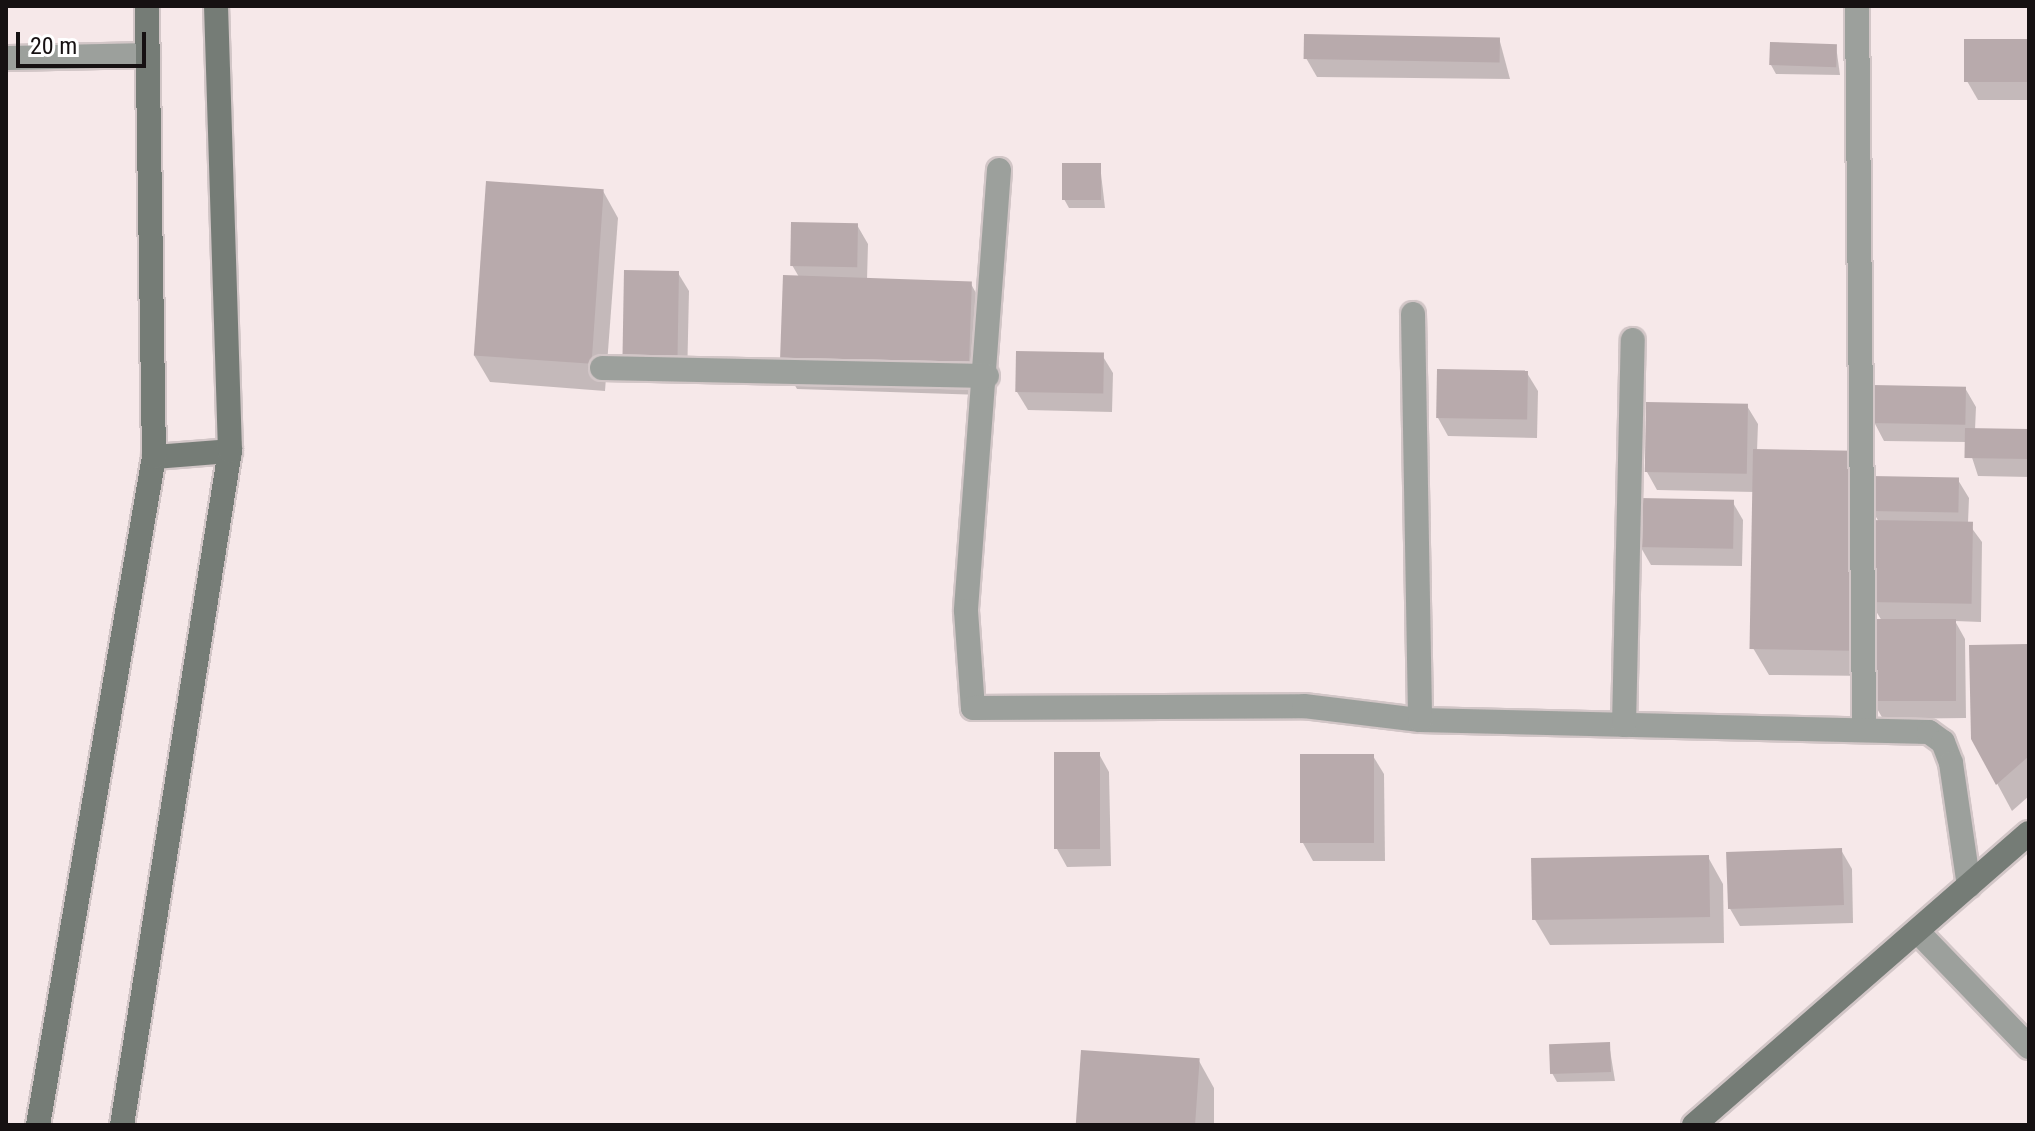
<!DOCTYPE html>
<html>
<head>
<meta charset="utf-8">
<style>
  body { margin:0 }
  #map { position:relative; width:2035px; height:1131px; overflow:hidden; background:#f6e8e9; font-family:"Roboto Condensed",sans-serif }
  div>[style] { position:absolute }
  .shadow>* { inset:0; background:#0003 }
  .building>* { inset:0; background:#b8aaac; transform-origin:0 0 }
  .roads { filter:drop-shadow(2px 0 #d2c6c7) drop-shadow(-2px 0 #d2c6c7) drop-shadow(0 2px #d2c6c7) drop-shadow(0 -2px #d2c6c7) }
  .street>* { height:24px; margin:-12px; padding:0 12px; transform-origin:12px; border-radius:12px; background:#9ca09c }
  .secondary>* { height:24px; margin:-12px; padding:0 12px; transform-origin:12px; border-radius:12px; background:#757c76 }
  span { translate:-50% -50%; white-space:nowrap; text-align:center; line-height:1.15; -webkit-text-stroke:7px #fff; paint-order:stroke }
  .frame { position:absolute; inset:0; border:8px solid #161112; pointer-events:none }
  .scale { position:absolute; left:16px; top:32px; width:130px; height:36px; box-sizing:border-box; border:4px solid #161112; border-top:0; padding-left:10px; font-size:24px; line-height:28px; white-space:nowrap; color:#161112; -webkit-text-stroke:6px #fff; paint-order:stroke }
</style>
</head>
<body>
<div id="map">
  <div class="shadow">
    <div style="clip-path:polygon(1499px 38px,1510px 79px,1317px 77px,1306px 58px)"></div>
    <div style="clip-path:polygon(2029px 41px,2029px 100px,1978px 100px,1967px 81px)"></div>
    <div style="clip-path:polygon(1836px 46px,1840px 75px,1776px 74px,1771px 65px)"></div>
    <div style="clip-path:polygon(1100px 165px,1105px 208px,1069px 208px,1064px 199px)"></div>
    <div style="clip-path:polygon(603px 191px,618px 218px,605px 391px,490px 382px,474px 355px)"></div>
    <div style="clip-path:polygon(857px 225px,868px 244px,867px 280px,971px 284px,986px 311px,983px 395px,797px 389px,782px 362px,799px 277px,792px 265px)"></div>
    <div style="clip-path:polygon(678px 273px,689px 291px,687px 381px,635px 379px)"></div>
    <div style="clip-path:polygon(1102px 355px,1113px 373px,1112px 412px,1028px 410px,1017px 392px)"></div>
    <div style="clip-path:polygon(1527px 373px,1538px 391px,1537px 438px,1448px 436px,1438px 418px)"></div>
    <div style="clip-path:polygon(1965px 388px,1976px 407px,1975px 430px,2029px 431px,2029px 477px,1978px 476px,1967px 442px,1884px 441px,1874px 422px)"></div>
    <div style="clip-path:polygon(evenodd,1747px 406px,1758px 424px,1757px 451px,1873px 486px,1958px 480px,1969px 498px,1968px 523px,1982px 542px,1981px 622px,1955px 621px,1965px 639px,1966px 718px,1883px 719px,1872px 700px,1872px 676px,1769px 675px,1753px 648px,1755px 492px,1657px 490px,1647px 472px,1747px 406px,1869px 504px,1876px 517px,1879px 522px,1869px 522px,1869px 504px,1747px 406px,1868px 598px,1882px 621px,1868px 621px,1868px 598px)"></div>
    <div style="clip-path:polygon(1732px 501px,1743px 520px,1742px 566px,1651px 565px,1640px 546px)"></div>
    <div style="clip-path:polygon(2029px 646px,2029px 796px,2012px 811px,1973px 739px)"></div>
    <div style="clip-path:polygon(1099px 754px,1109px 772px,1111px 866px,1067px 867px,1057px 849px)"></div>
    <div style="clip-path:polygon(1373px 756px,1384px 774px,1385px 861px,1313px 861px,1303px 843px)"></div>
    <div style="clip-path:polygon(1841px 850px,1852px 869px,1853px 923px,1740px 926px,1729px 907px)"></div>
    <div style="clip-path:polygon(1708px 857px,1723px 884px,1724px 943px,1550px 945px,1534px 918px)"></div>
    <div style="clip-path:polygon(1609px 1044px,1615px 1081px,1557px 1082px,1552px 1073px)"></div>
    <div style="clip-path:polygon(1199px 1061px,1214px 1088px,1214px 1125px,1081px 1125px)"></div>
  </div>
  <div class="building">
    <div style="left:1304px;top:34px;width:196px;height:25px;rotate:1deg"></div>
    <div style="left:1964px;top:39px;width:65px;height:43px"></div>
    <div style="left:1770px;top:42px;width:67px;height:23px;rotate:2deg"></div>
    <div style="left:1062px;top:163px;width:39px;height:37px"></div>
    <div style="left:486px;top:181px;width:118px;height:175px;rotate:4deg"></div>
    <div style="left:791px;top:222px;width:67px;height:44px;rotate:1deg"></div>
    <div style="left:624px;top:270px;width:55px;height:91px;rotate:1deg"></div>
    <div style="left:783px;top:275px;width:189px;height:88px;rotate:2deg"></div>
    <div style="left:1016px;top:351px;width:88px;height:41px;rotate:1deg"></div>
    <div style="left:1437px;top:369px;width:91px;height:49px;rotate:1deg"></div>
    <div style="left:1872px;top:385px;width:94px;height:38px;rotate:1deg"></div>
    <div style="left:1646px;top:402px;width:102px;height:70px;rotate:1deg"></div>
    <div style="left:1965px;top:428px;width:64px;height:30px;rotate:1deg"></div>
    <div style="left:1753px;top:449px;width:102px;height:200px;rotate:1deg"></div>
    <div style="left:1871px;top:476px;width:88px;height:35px;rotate:1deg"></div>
    <div style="left:1639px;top:498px;width:95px;height:49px;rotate:1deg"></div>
    <div style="left:1870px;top:520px;width:103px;height:82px;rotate:1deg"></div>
    <div style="left:1869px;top:619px;width:87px;height:82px"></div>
    <div style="clip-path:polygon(2029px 644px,2029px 756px,1996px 785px,1971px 739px,1969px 645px)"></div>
    <div style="left:1054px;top:752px;width:46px;height:97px"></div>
    <div style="left:1300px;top:754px;width:74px;height:89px"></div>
    <div style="left:1842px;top:848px;width:57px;height:116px;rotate:88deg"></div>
    <div style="left:1709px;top:855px;width:62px;height:178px;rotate:89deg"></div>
    <div style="left:1610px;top:1042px;width:30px;height:61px;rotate:88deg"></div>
    <div style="left:1081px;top:1050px;width:119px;height:75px;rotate:4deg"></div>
  </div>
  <div class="roads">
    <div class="street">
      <div style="left:1857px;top:6px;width:721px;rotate:89.44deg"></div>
      <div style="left:6px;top:58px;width:142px;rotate:-1.2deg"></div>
      <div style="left:999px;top:170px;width:442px;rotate:94.3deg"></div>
      <div style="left:966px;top:611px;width:97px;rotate:85.9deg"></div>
      <div style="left:973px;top:708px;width:331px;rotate:-0.3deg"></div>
      <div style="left:1304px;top:706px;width:117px;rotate:6.9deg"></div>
      <div style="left:1420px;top:720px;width:509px;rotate:1.35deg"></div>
      <div style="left:1929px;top:732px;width:17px;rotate:36deg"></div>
      <div style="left:1943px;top:742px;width:22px;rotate:69deg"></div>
      <div style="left:1951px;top:763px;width:124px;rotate:81.7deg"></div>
      <div style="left:1413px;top:314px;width:406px;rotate:89deg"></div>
      <div style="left:602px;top:368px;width:385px;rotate:1.2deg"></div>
      <div style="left:1624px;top:725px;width:385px;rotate:-88.7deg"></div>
      <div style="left:1917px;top:931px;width:161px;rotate:46deg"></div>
    </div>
    <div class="secondary">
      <div style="left:154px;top:457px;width:76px;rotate:-4.5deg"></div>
      <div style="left:38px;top:1125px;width:678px;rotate:-80.15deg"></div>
      <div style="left:154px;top:457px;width:451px;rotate:-90.9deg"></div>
      <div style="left:122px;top:1125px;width:683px;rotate:-80.9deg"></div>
      <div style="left:230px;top:451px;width:445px;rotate:-91.8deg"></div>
      <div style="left:1694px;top:1125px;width:444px;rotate:-41.1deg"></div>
    </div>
  </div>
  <div class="frame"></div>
  <div class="scale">20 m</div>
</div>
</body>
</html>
